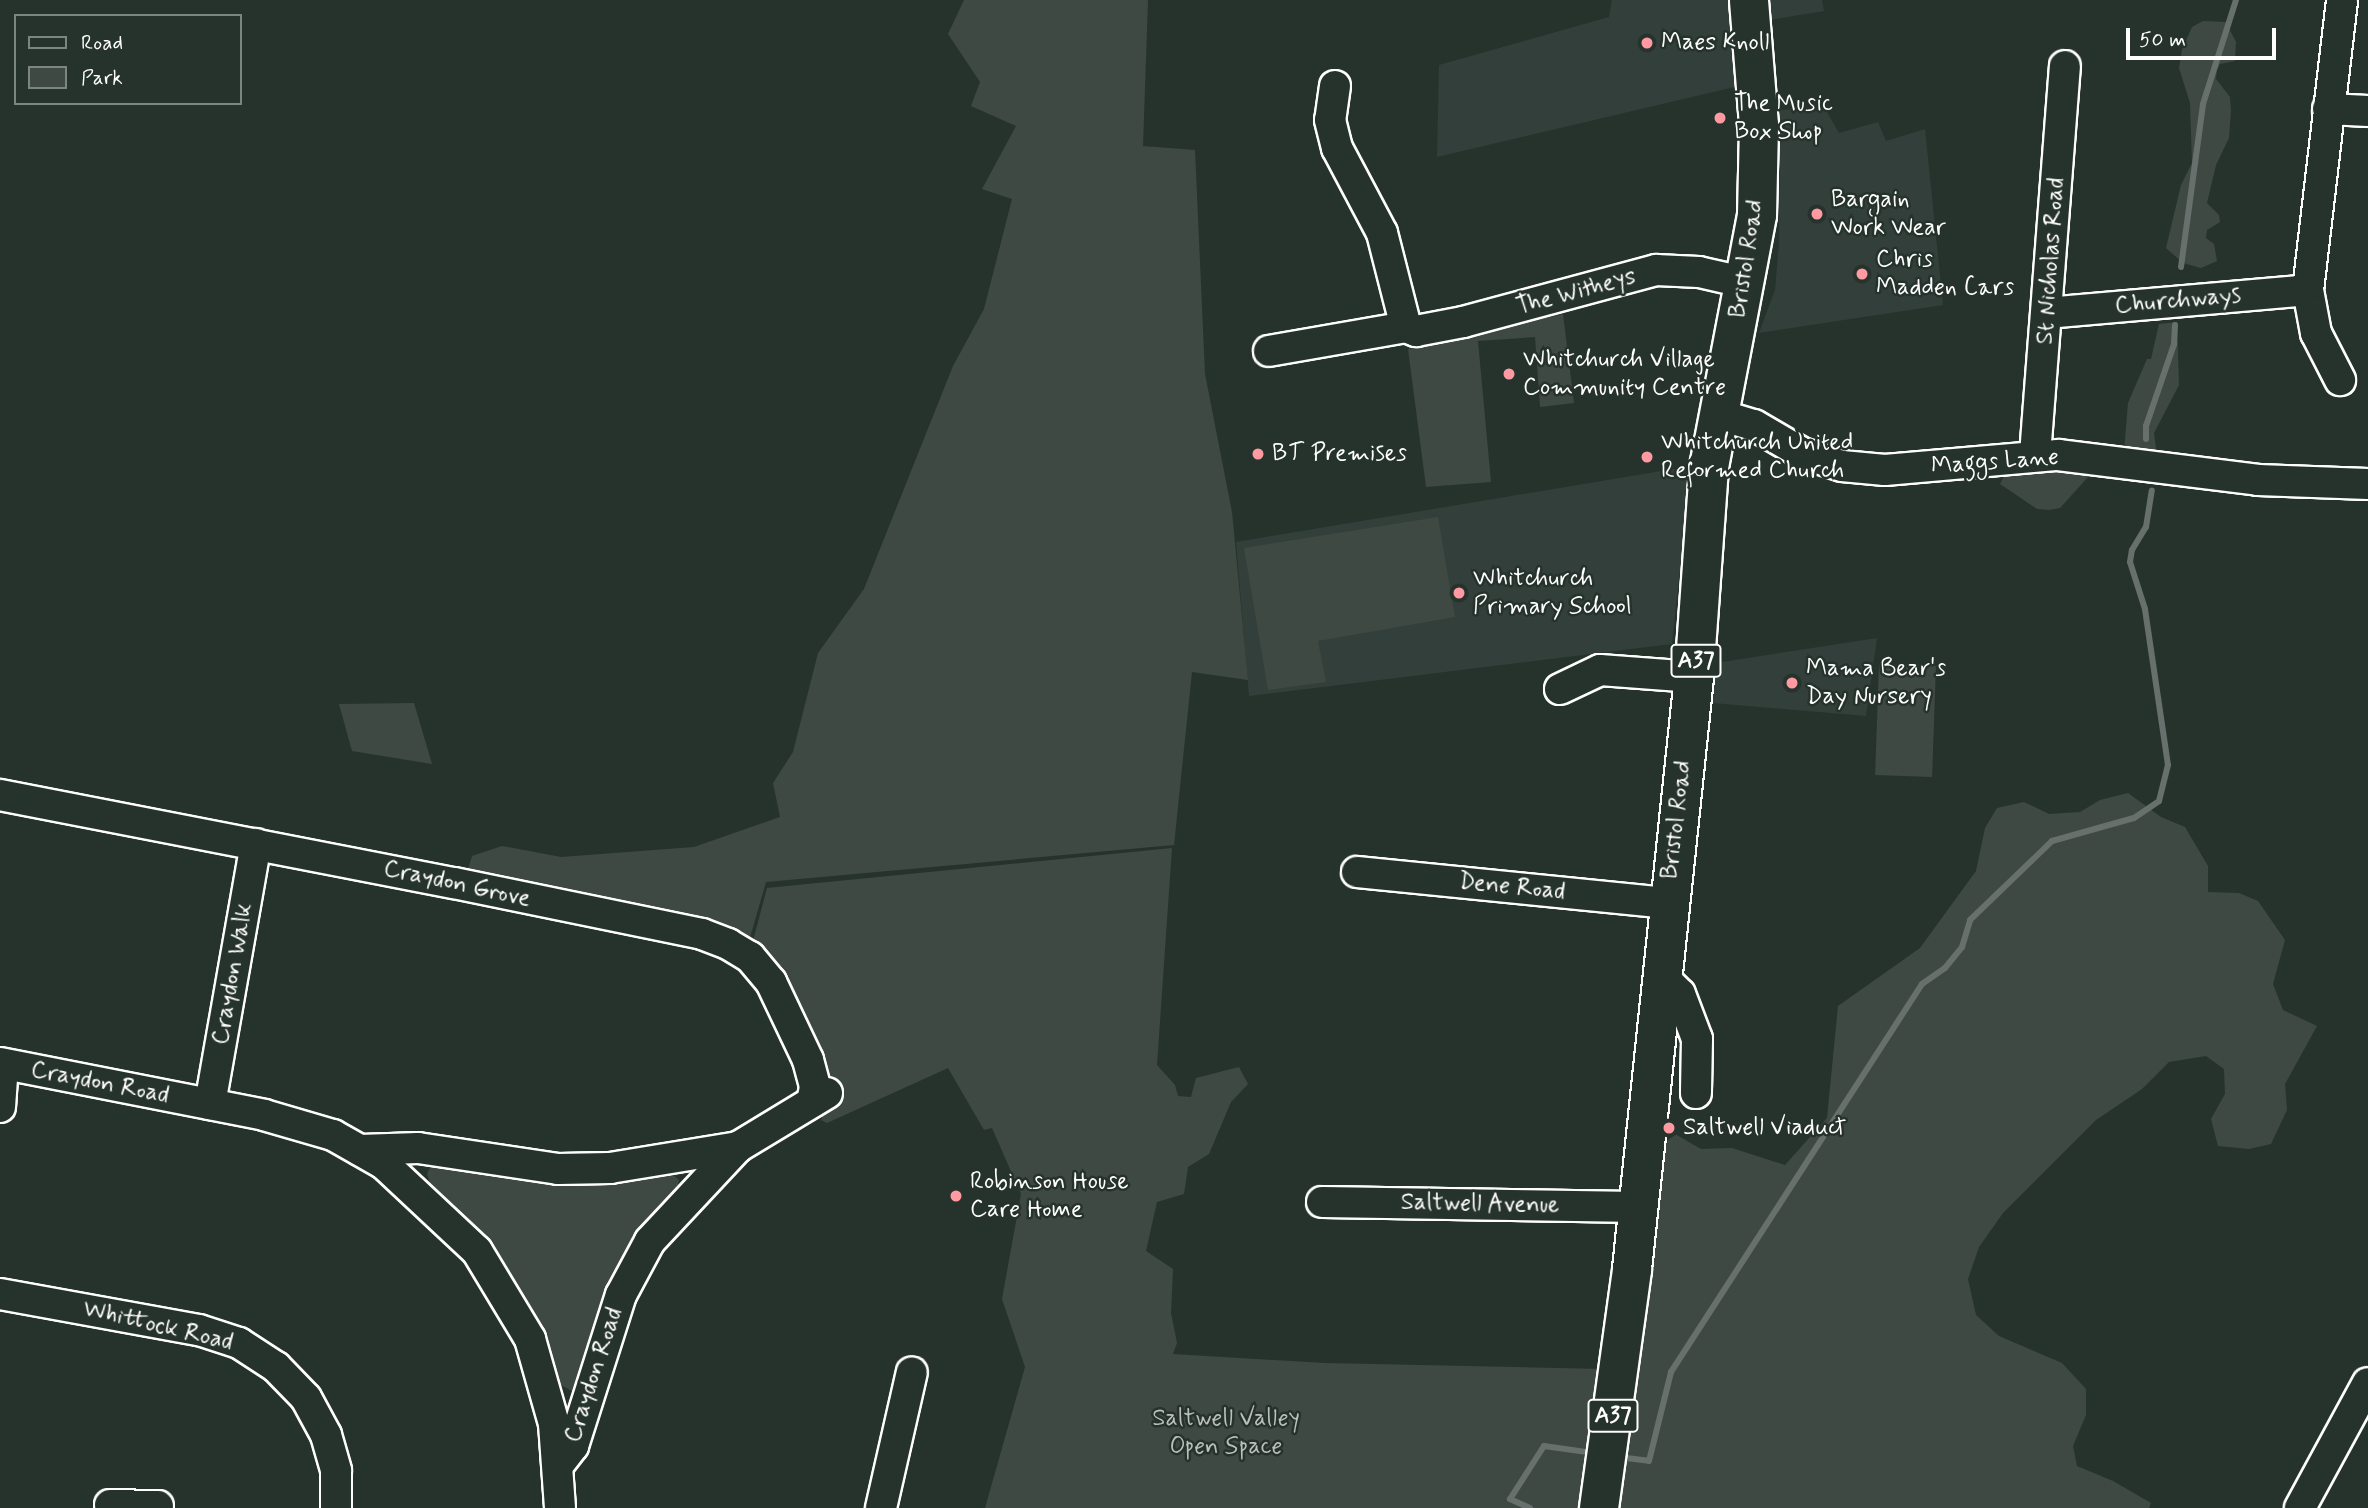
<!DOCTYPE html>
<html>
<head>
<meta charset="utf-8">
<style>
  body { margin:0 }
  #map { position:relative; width:2368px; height:1508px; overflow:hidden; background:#26332d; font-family:Mynerve,sans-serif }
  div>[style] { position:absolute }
  .built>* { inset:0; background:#333f3a }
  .green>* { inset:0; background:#3e4944; transform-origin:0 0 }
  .stream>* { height:6px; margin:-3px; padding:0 3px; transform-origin:3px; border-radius:3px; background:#67706c }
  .roads { filter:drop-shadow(2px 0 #fff) drop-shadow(-2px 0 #fff) drop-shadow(0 2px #fff) drop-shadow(0 -2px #fff) }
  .minor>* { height:30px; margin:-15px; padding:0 15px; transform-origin:15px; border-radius:15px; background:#26332d }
  .highway>* { height:38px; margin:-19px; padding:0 19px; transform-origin:19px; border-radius:19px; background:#26332d }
  .dots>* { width:19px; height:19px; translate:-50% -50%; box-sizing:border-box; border:4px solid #26332d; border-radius:50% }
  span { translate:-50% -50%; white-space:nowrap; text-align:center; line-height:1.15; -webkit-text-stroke:5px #26332d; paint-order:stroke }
  .shield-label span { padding:2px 5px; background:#26332d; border:2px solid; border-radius:5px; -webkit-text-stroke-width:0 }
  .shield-label { font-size:23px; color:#fff; font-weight:700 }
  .poi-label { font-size:24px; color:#fff }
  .left { translate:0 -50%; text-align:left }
  .street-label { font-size:24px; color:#fff }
  .park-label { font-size:24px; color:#bbbfbe }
  .legend { position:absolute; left:14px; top:14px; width:228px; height:91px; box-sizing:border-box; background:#26332d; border:2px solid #7d8581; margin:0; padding:9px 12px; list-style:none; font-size:21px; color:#fff }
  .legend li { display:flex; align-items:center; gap:14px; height:35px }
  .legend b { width:35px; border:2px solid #7d8581 }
  .scale { position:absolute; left:2126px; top:28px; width:150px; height:32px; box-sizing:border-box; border:4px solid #fff; border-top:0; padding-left:9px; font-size:21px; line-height:24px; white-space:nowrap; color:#fff; -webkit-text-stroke:5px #26332d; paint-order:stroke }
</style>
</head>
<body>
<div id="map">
  <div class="built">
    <div style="clip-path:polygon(1612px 0,1822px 0,1824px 11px,1739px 25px,1743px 85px,1437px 157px,1439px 65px,1609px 17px)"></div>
    <div style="clip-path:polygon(1824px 107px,1839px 133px,1878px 122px,1886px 141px,1925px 129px,1943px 305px,1759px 333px,1775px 290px,1779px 243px,1780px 110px)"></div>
    <div style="clip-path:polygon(1691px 466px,1672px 644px,1249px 696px,1236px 542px)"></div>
    <div style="clip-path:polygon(1877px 638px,1866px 716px,1713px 703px,1715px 663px)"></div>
  </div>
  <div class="green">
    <div style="clip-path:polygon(964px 0,1148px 0,1143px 146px,1195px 150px,1205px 374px,1232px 512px,1248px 680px,1192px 672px,1174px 845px,766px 882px,749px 941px,467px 873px,472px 856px,502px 846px,561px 857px,694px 847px,780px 817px,773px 783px,793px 752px,818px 653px,864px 589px,953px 366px,984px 309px,1012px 199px,982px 189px,1016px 126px,971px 106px,980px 82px,948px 34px)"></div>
    <div style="clip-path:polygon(2203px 21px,2226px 22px,2236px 42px,2235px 61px,2220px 64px,2217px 70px,2216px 79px,2230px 97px,2231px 111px,2229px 138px,2216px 165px,2207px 203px,2219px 215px,2220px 222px,2207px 230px,2206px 238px,2214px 244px,2217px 261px,2201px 268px,2183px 263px,2166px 248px,2181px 185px,2192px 163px,2190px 103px,2179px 68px,2182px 50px,2192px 27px)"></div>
    <div style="clip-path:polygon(1563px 314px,1574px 403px,1540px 407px,1535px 337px,1478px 341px,1491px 482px,1426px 487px,1408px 349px)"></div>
    <div style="clip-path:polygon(2177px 322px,2179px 385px,2154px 433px,2157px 456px,2124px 452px,2128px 403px,2147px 359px,2151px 359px,2159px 324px)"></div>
    <div style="clip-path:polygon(2098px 466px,2060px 508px,2049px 510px,2037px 509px,2000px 484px,2007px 470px)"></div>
    <div style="clip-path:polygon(1438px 517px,1455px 617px,1318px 641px,1326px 682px,1268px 690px,1244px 548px)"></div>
    <div style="left:1879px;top:664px;width:57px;height:111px;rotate:2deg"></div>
    <div style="clip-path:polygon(414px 703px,432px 764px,352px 751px,339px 704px)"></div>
    <div style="clip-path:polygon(2128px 793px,2161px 817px,2185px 827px,2208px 866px,2208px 892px,2239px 893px,2258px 901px,2285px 940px,2273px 984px,2283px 1010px,2317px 1026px,2285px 1084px,2287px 1110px,2271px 1144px,2249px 1149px,2218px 1146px,2211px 1119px,2225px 1094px,2224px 1069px,2206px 1056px,2169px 1062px,2142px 1089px,2096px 1120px,2003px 1213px,1979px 1247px,1968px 1279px,1976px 1315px,1999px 1336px,2062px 1363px,2086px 1389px,2086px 1415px,2073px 1446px,2077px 1466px,2113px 1481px,2151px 1503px,2149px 1508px,1618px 1508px,1664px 1144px,1675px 1134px,1701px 1149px,1732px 1148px,1785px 1165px,1827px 1118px,1838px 1006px,1920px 948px,1976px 871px,1985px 828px,1997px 808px,2024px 802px,2049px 814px,2080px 812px,2100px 800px)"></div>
    <div style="clip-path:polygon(1172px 848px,1157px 1065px,1175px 1085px,1178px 1096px,1191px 1097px,1196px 1078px,1239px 1067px,1248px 1084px,1231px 1102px,1209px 1154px,1188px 1167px,1184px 1194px,1157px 1202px,1146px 1251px,1173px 1269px,1171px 1313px,1177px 1343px,1173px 1354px,1324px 1363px,1604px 1369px,1581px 1508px,985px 1508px,1025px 1367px,1002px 1299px,1021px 1194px,992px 1128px,984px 1130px,948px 1068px,827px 1123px,821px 1120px,828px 1103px,778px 981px,753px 941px,767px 888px)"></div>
    <div style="clip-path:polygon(432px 1163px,671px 1173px,679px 1180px,676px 1196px,581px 1386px,572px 1391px,557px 1383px,523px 1296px,486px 1240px,431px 1186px,427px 1174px)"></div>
  </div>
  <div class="stream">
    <div style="left:2181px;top:267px;width:164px;rotate:-82.3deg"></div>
    <div style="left:2203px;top:104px;width:109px;rotate:-72.4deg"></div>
    <div style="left:2146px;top:439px;width:13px;rotate:-90deg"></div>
    <div style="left:2146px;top:426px;width:87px;rotate:-71.1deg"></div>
    <div style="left:2174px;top:344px;width:19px;rotate:-87deg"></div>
    <div style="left:1618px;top:1457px;width:31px;rotate:7deg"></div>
    <div style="left:1649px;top:1461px;width:92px;rotate:-76.1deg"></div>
    <div style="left:1671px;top:1372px;width:462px;rotate:-57.1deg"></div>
    <div style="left:1922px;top:984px;width:28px;rotate:-35deg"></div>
    <div style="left:1945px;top:968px;width:27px;rotate:-51deg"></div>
    <div style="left:1962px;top:947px;width:28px;rotate:-73deg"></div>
    <div style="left:1970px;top:920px;width:114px;rotate:-43.9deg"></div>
    <div style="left:2052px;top:841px;width:85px;rotate:-15.7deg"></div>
    <div style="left:2134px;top:818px;width:30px;rotate:-34deg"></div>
    <div style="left:2159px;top:801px;width:37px;rotate:-76deg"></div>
    <div style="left:2168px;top:765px;width:158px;rotate:-98.4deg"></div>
    <div style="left:2145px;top:609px;width:49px;rotate:-107.7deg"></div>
    <div style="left:2130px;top:562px;width:12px;rotate:-81deg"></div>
    <div style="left:2132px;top:550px;width:27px;rotate:-59deg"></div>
    <div style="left:2146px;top:527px;width:37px;rotate:-81deg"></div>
    <div style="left:1530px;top:1508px;width:22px;rotate:-156deg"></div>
    <div style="left:1510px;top:1499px;width:63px;rotate:-57.3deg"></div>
    <div style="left:1544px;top:1446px;width:49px;rotate:8.1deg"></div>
  </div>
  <div class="roads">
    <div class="minor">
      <div style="left:1335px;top:86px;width:34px;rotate:98deg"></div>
      <div style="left:1330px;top:120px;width:29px;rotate:76deg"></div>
      <div style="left:1337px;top:148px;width:96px;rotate:62.1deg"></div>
      <div style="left:1382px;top:233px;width:97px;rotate:75.7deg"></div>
      <div style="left:1406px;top:327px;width:11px;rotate:22deg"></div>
      <div style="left:1416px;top:331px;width:48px;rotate:-10.8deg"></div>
      <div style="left:1463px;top:322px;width:200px;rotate:-15.1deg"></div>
      <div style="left:1656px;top:270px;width:43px;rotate:2.7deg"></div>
      <div style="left:1699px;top:272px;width:49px;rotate:12.9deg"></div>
      <div style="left:2328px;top:109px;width:40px;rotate:2.9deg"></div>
      <div style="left:2308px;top:290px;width:44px;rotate:79.5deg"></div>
      <div style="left:2316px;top:333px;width:53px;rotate:62.9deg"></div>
      <div style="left:2047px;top:313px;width:262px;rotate:-5deg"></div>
      <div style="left:2308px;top:290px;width:292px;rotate:-83.3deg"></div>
      <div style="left:1269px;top:351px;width:139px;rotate:-9.9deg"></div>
      <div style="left:1717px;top:414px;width:39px;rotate:17deg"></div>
      <div style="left:1754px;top:425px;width:56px;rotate:30.3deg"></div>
      <div style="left:1802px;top:453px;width:42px;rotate:18deg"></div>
      <div style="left:1842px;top:466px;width:43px;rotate:5.3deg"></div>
      <div style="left:1885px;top:470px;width:174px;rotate:-5deg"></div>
      <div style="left:2058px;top:455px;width:202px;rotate:7.1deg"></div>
      <div style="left:2258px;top:480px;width:110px;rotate:2.1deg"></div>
      <div style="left:2035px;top:455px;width:390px;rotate:-85.6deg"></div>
      <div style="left:1560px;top:689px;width:44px;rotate:-25.4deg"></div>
      <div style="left:1600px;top:670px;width:94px;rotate:4.3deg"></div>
      <div style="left:0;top:795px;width:462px;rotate:11deg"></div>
      <div style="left:454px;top:883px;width:253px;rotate:11.6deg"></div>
      <div style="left:702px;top:934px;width:28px;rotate:21deg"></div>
      <div style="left:728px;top:944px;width:26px;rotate:31deg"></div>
      <div style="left:750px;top:957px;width:33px;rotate:50deg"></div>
      <div style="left:771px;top:982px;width:86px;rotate:64.6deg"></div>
      <div style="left:808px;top:1060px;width:28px;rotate:75deg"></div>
      <div style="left:815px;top:1087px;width:15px;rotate:101deg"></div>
      <div style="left:1357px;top:872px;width:313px;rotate:5.7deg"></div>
      <div style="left:1660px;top:974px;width:28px;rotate:45deg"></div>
      <div style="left:1680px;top:994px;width:48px;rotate:69.3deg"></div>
      <div style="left:1697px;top:1039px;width:54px;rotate:91.1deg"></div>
      <div style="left:0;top:1063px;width:269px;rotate:11.1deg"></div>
      <div style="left:264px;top:1115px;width:72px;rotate:16.2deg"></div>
      <div style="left:333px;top:1135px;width:59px;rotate:29.6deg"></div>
      <div style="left:384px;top:1164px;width:127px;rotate:43.1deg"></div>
      <div style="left:477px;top:1251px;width:103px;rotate:58.9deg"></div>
      <div style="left:530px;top:1339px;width:88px;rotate:74.2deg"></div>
      <div style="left:554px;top:1424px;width:84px;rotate:85.9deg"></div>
      <div style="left:210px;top:1104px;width:264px;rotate:-80deg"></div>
      <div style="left:0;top:1107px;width:43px;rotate:-86deg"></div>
      <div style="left:360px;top:1150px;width:58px;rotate:-2deg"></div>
      <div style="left:418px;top:1148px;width:142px;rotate:8.5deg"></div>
      <div style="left:558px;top:1169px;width:52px;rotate:-1.1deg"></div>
      <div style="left:610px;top:1168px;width:130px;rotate:-9.3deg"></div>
      <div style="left:738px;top:1147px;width:104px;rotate:-31.2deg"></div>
      <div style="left:1322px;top:1202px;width:316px;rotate:0.9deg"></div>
      <div style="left:0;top:1294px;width:202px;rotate:10.3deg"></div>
      <div style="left:199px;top:1330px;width:42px;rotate:18deg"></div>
      <div style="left:239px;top:1343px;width:44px;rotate:33deg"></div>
      <div style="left:276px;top:1367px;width:43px;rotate:45.9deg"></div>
      <div style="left:306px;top:1398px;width:42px;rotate:61.6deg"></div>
      <div style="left:326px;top:1435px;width:37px;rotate:74deg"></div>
      <div style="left:336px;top:1471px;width:37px;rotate:90deg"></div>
      <div style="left:559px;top:1464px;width:23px;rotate:-52deg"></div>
      <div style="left:573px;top:1446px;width:158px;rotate:-72.4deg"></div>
      <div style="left:621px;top:1295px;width:61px;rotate:-61.8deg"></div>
      <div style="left:650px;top:1241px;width:129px;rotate:-46.9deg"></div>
      <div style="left:110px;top:1505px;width:48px;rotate:1.2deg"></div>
      <div style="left:881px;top:1508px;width:139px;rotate:-77.2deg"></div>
      <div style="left:2300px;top:1508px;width:142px;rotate:-61.5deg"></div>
    </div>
    <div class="highway">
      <div style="left:1599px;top:1508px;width:241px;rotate:-82.1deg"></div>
      <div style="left:1632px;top:1269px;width:595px;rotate:-84.02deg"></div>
      <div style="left:1694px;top:677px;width:211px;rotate:-85.9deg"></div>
      <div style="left:1709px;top:467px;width:257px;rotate:-79.2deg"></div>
      <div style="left:1757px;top:215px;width:90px;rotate:-88.7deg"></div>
      <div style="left:1759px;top:125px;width:125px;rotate:-94.6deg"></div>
    </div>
  </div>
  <div class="dots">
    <div style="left:1647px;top:43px;background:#ff9aa2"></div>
    <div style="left:1720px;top:118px;background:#ff9aa2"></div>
    <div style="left:1817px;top:214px;background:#ff9aa2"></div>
    <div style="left:1862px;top:274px;background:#ff9aa2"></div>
    <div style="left:1509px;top:374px;background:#ff9aa2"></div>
    <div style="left:1258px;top:454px;background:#ff9aa2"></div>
    <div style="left:1647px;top:457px;background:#ff9aa2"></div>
    <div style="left:1459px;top:593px;background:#ff9aa2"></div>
    <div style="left:1792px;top:683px;background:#ff9aa2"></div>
    <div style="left:1669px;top:1128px;background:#ff9aa2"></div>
    <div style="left:956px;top:1196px;background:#ff9aa2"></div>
  </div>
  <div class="shield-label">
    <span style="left:1696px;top:661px">A37</span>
    <span style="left:1613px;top:1416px">A37</span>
  </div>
  <div class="poi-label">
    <span class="left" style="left:1661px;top:43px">Maes Knoll</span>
    <span class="left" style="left:1734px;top:118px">The Music<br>Box Shop</span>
    <span class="left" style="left:1831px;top:214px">Bargain<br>Work Wear</span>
    <span class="left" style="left:1876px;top:274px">Chris<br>Madden Cars</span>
    <span class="left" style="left:1523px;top:374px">Whitchurch Village<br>Community Centre</span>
    <span class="left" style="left:1661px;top:457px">Whitchurch United<br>Reformed Church</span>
    <span class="left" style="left:1272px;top:454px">BT Premises</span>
    <span class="left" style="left:1473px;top:593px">Whitchurch<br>Primary School</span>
    <span class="left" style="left:1806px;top:683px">Mama Bear's<br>Day Nursery</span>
    <span class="left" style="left:1683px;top:1128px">Saltwell Viaduct</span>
    <span class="left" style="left:970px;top:1196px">Robinson House<br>Care Home</span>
  </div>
  <div class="street-label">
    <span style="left:1747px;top:259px;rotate:-81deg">Bristol Road</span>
    <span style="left:2051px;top:261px;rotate:-86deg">St Nicholas Road</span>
    <span style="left:1576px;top:292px;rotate:-15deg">The Witheys</span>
    <span style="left:2178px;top:301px;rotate:-5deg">Churchways</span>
    <span style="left:1995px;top:462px;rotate:-4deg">Maggs Lane</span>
    <span style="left:1677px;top:820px;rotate:-83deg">Bristol Road</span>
    <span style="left:457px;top:884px;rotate:12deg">Craydon Grove</span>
    <span style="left:1512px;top:887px;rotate:6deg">Dene Road</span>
    <span style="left:233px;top:974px;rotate:-80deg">Craydon Walk</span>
    <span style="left:100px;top:1083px;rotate:11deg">Craydon Road</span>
    <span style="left:1480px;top:1204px;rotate:1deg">Saltwell Avenue</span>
    <span style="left:158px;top:1326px;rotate:13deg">Whittock Road</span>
    <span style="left:594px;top:1375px;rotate:-72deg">Craydon Road</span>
  </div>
  <div class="park-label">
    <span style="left:1226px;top:1433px">Saltwell Valley<br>Open Space</span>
  </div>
  <ul class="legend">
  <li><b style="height:9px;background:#26332d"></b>Road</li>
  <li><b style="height:19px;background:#3e4944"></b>Park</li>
  </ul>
  <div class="scale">50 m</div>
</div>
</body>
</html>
